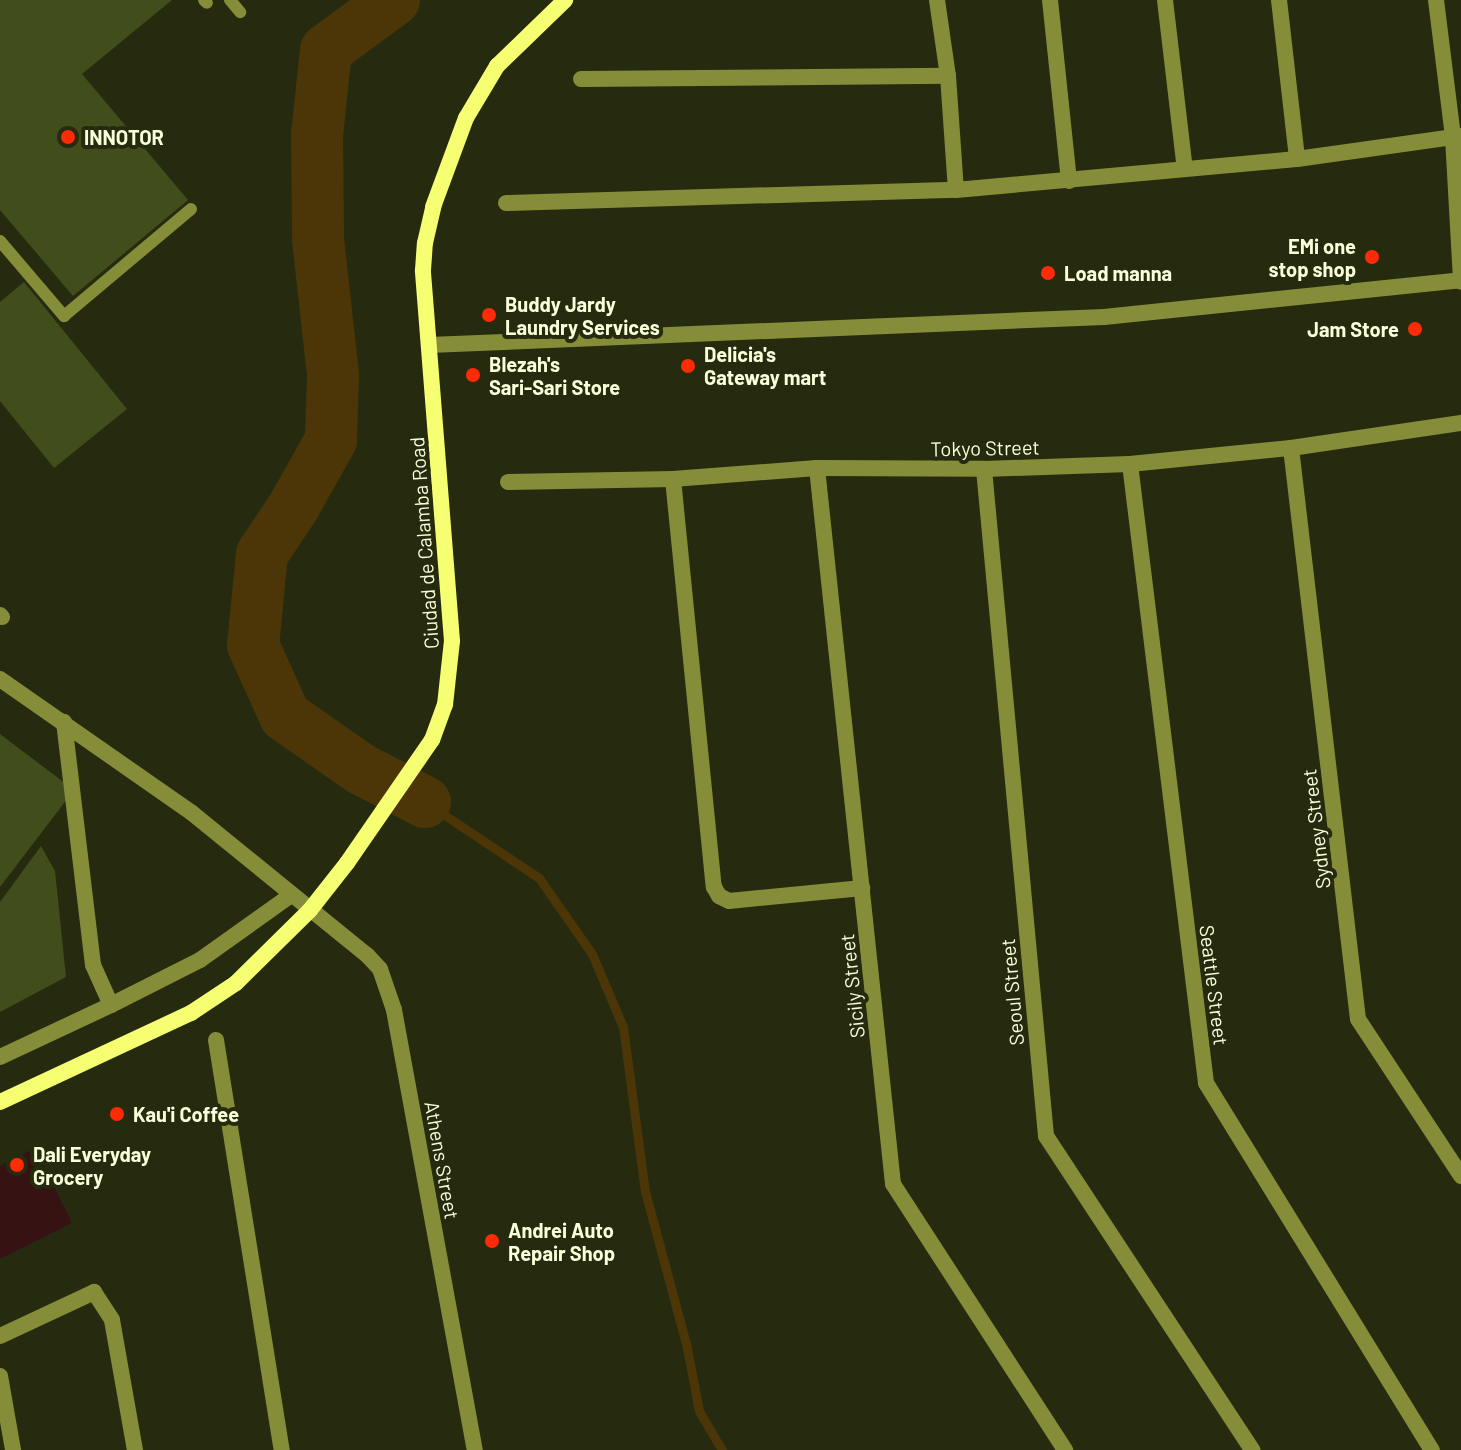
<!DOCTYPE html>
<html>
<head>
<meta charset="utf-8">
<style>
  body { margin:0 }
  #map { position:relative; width:1461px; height:1450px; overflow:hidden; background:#262b10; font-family:Barlow,sans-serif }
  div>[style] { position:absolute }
  .green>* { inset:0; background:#361312 }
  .stream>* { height:9px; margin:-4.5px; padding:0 4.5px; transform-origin:4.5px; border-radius:4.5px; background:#4c3608 }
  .river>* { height:52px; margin:-26px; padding:0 26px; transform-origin:26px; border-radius:26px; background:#4c3608 }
  .building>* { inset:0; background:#414d1b }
  .service>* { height:12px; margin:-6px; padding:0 6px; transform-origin:6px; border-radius:6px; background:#868d39 }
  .minor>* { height:16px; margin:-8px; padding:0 8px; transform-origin:8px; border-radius:8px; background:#868d39 }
  .secondary>* { height:16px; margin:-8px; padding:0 8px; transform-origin:8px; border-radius:8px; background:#f5ff71 }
  .dots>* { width:22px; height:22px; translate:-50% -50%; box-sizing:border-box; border:4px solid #262b10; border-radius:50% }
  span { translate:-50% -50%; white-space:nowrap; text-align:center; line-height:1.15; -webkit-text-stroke:8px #262b10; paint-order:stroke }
  .poi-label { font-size:20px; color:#f9ffda; font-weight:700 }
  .left { translate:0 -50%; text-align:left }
  .right { translate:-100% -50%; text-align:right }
  .street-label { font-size:20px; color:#f9ffda }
</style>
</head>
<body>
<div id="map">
  <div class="green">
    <div style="clip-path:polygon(35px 1148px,72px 1223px,0 1259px,0 1166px)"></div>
  </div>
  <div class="stream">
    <div style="left:425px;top:802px;width:137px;rotate:33.7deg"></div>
    <div style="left:539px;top:878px;width:93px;rotate:55.1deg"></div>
    <div style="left:592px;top:954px;width:79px;rotate:67deg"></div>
    <div style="left:623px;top:1027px;width:165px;rotate:82.4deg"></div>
    <div style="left:645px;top:1191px;width:163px;rotate:75deg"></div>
    <div style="left:687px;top:1348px;width:64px;rotate:79.2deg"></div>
    <div style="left:699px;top:1411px;width:45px;rotate:59.5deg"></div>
  </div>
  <div class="river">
    <div style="left:394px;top:0;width:84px;rotate:143.7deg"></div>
    <div style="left:326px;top:50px;width:85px;rotate:96deg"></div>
    <div style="left:317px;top:135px;width:104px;rotate:89.4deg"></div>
    <div style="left:318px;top:239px;width:137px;rotate:83.7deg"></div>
    <div style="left:333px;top:375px;width:65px;rotate:91.8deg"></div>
    <div style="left:331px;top:440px;width:76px;rotate:119.3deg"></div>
    <div style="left:294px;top:506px;width:58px;rotate:123.7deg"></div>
    <div style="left:262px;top:554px;width:91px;rotate:95.6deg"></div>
    <div style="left:253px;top:645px;width:78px;rotate:65.7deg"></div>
    <div style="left:285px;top:716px;width:93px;rotate:34.9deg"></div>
    <div style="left:361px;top:769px;width:72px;rotate:27.3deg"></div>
  </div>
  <div class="building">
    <div style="clip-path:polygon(0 0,172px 0,82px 74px,188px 200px,73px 296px,0 210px)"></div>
    <div style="clip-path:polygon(24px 282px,127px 409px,54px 468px,0 401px,0 302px)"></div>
    <div style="clip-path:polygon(0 734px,74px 790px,0 887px)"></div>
    <div style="clip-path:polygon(41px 846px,55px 871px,66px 977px,0 1012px,0 902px)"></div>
  </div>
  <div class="service">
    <div style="left:204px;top:0;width:4px;rotate:45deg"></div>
    <div style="left:230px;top:0;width:16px;rotate:50deg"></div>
    <div style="left:0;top:241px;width:99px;rotate:49.5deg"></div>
    <div style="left:64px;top:316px;width:166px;rotate:-40.1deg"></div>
  </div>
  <div class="minor">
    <div style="left:937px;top:0;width:77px;rotate:81.8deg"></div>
    <div style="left:948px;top:76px;width:114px;rotate:86deg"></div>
    <div style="left:1050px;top:0;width:182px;rotate:84deg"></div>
    <div style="left:1165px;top:0;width:170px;rotate:83.3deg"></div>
    <div style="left:1279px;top:0;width:160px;rotate:83.5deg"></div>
    <div style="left:1436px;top:0;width:138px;rotate:82.9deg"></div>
    <div style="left:1453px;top:137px;width:145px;rotate:86.8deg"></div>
    <div style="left:581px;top:79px;width:367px;rotate:-0.5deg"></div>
    <div style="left:506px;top:203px;width:450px;rotate:-1.7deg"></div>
    <div style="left:956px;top:190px;width:342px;rotate:-5.2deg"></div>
    <div style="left:1297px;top:159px;width:166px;rotate:-8deg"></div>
    <div style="left:429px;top:345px;width:676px;rotate:-2.38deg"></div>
    <div style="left:1104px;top:317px;width:359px;rotate:-5.9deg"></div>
    <div style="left:1291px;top:448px;width:575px;rotate:83.31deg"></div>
    <div style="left:1358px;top:1019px;width:188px;rotate:56.7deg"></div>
    <div style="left:1130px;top:464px;width:624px;rotate:83deg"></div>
    <div style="left:1206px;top:1083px;width:431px;rotate:58.4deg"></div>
    <div style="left:817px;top:468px;width:720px;rotate:83.94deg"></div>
    <div style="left:893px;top:1184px;width:317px;rotate:57.1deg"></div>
    <div style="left:984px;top:469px;width:670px;rotate:84.69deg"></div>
    <div style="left:1046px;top:1136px;width:376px;rotate:56.7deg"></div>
    <div style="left:673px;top:479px;width:410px;rotate:84.3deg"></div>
    <div style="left:714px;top:887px;width:10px;rotate:61deg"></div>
    <div style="left:719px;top:896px;width:11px;rotate:27deg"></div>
    <div style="left:729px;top:901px;width:134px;rotate:-5.6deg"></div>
    <div style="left:508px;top:482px;width:165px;rotate:-1deg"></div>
    <div style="left:673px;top:479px;width:144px;rotate:-4.4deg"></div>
    <div style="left:817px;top:468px;width:167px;rotate:0.3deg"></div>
    <div style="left:984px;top:469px;width:146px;rotate:-2deg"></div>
    <div style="left:1130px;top:464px;width:162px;rotate:-5.7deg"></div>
    <div style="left:1291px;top:448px;width:172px;rotate:-8.4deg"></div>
    <div style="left:0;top:615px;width:3px;rotate:45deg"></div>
    <div style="left:0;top:679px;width:234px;rotate:34.9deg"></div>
    <div style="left:192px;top:813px;width:225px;rotate:39.1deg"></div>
    <div style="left:367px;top:955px;width:19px;rotate:47deg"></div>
    <div style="left:380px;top:969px;width:43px;rotate:71.1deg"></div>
    <div style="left:394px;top:1010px;width:447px;rotate:79.6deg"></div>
    <div style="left:111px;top:1005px;width:100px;rotate:-26.8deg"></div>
    <div style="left:200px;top:960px;width:112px;rotate:-35.5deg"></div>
    <div style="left:216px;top:1040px;width:415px;rotate:80.9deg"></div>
    <div style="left:0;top:1057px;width:123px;rotate:-25.1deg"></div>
    <div style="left:111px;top:1005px;width:44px;rotate:-114.2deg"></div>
    <div style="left:93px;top:965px;width:245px;rotate:-96.8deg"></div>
    <div style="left:0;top:1336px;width:104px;rotate:-25.1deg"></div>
    <div style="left:94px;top:1292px;width:33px;rotate:57deg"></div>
    <div style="left:112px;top:1320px;width:132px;rotate:80deg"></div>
    <div style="left:0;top:1376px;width:75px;rotate:80deg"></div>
  </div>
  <div class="secondary">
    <div style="left:0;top:1102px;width:211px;rotate:-25deg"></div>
    <div style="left:191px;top:1013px;width:54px;rotate:-33.7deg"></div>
    <div style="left:236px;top:983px;width:104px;rotate:-44.6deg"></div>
    <div style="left:310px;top:910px;width:60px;rotate:-51.8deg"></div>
    <div style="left:347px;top:863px;width:150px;rotate:-55.4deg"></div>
    <div style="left:432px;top:740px;width:37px;rotate:-70deg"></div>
    <div style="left:445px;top:705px;width:64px;rotate:-83.8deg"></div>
    <div style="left:452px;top:641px;width:372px;rotate:-94.5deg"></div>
    <div style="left:423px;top:270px;width:27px;rotate:-86deg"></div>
    <div style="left:425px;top:243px;width:37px;rotate:-77deg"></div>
    <div style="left:433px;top:207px;width:95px;rotate:-69.7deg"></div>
    <div style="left:466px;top:118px;width:61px;rotate:-59.2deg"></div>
    <div style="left:497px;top:66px;width:95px;rotate:-44.1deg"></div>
  </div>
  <div class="dots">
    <div style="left:68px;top:137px;background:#ff2a06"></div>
    <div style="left:1372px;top:257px;background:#ff2a06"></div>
    <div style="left:1048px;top:273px;background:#ff2a06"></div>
    <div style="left:489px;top:315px;background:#ff2a06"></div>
    <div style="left:1415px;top:329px;background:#ff2a06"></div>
    <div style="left:688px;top:366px;background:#ff2a06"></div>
    <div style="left:473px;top:375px;background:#ff2a06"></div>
    <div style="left:117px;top:1114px;background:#ff2a06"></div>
    <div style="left:17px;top:1165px;background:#ff2a06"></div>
    <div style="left:492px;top:1241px;background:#ff2a06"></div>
  </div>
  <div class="poi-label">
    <span class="left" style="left:84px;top:137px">INNOTOR</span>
    <span class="right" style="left:1356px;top:258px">EMi one<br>stop shop</span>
    <span class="left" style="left:1064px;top:273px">Load manna</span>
    <span class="left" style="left:505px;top:316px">Buddy Jardy<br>Laundry Services</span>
    <span class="right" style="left:1399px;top:329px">Jam Store</span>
    <span class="left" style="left:704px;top:366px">Delicia's<br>Gateway mart</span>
    <span class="left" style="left:489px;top:376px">Blezah's<br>Sari-Sari Store</span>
    <span class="left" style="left:133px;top:1114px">Kau'i Coffee</span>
    <span class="left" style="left:33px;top:1166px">Dali Everyday<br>Grocery</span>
    <span class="left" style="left:508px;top:1242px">Andrei Auto<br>Repair Shop</span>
  </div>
  <div class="street-label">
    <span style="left:985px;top:448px;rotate:-1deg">Tokyo Street</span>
    <span style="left:424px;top:543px;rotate:-94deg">Ciudad de Calamba Road</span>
    <span style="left:1316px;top:829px;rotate:-97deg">Sydney Street</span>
    <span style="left:1214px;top:985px;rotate:83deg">Seattle Street</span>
    <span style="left:852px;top:986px;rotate:-96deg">Sicily Street</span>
    <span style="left:1012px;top:992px;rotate:-95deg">Seoul Street</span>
    <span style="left:442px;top:1160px;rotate:80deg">Athens Street</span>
  </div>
</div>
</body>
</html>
